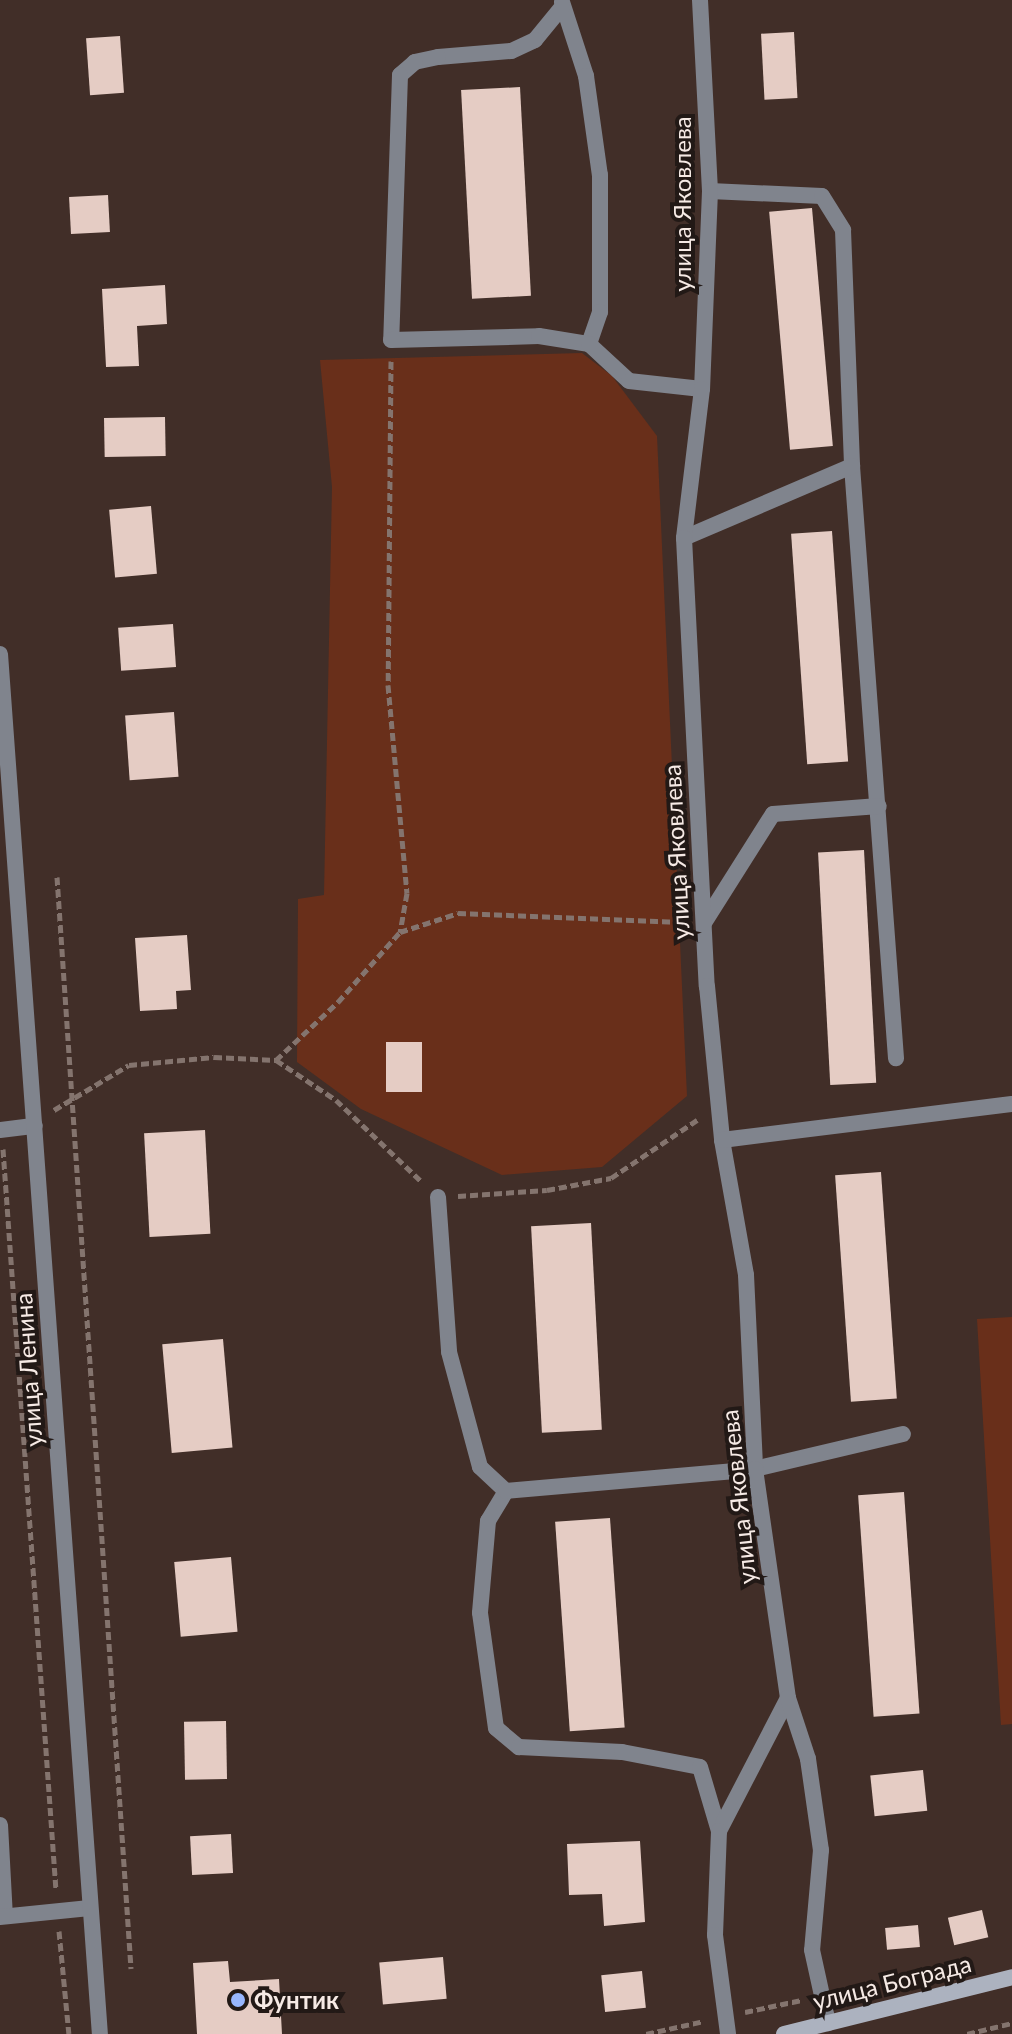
<!DOCTYPE html>
<html>
<head>
<meta charset="utf-8">
<style>
  body { margin:0 }
  #map { position:relative; width:1012px; height:2034px; overflow:hidden; background:#412e28; font-family:Lato,sans-serif }
  div>[style] { position:absolute }
  .green>* { inset:0; background:#692f1a }
  .building>* { inset:0; background:#e5ccc4; transform-origin:0 0 }
  .path>* { height:5px; margin-top:-2.5px; transform-origin:0; background:repeating-linear-gradient(90deg,#84746e 0 8px,transparent 0 12px) }
  .service>* { height:16px; margin:-8px; padding:0 8px; transform-origin:8px; border-radius:8px; background:#80848d }
  .minor>* { height:16px; margin:-8px; padding:0 8px; transform-origin:8px; border-radius:8px; background:#80848d }
  .tertiary>* { height:16px; margin:-8px; padding:0 8px; transform-origin:8px; border-radius:8px; background:#80848d }
  .secondary>* { height:16px; margin:-8px; padding:0 8px; transform-origin:8px; border-radius:8px; background:#acb2bf }
  .dots>* { width:22px; height:22px; translate:-50% -50%; box-sizing:border-box; border:4px solid #221916; border-radius:50% }
  span { translate:-50% -50%; white-space:nowrap; text-align:center; line-height:1.15; -webkit-text-stroke:8px #221916; paint-order:stroke }
  .street-label { font-size:24px; color:#f6eae5 }
  .poi-label { font-size:24px; color:#f6eae5; font-weight:700 }
  .left { translate:0 -50%; text-align:left }
</style>
</head>
<body>
<div id="map">
  <div class="green">
    <div style="clip-path:polygon(582px 353px,612px 376px,657px 436px,687px 1096px,602px 1167px,502px 1175px,361px 1109px,297px 1062px,298px 899px,324px 895px,332px 487px,320px 360px)"></div>
    <div style="clip-path:polygon(1012px 1317px,1012px 1724px,1001px 1725px,977px 1319px)"></div>
  </div>
  <div class="building">
    <div style="left:794px;top:32px;width:66px;height:33px;rotate:87deg"></div>
    <div style="left:120px;top:36px;width:57px;height:34px;rotate:86deg"></div>
    <div style="left:520px;top:87px;width:209px;height:59px;rotate:87deg"></div>
    <div style="left:108px;top:195px;width:37px;height:39px;rotate:87deg"></div>
    <div style="left:812px;top:208px;width:239px;height:43px;rotate:85deg"></div>
    <div style="clip-path:polygon(165px 285px,167px 324px,137px 326px,139px 366px,106px 367px,102px 289px)"></div>
    <div style="left:165px;top:417px;width:39px;height:61px;rotate:89deg"></div>
    <div style="left:151px;top:506px;width:68px;height:42px;rotate:85deg"></div>
    <div style="left:832px;top:531px;width:231px;height:41px;rotate:86deg"></div>
    <div style="left:173px;top:624px;width:43px;height:55px;rotate:86deg"></div>
    <div style="left:174px;top:712px;width:65px;height:49px;rotate:86deg"></div>
    <div style="left:864px;top:850px;width:233px;height:46px;rotate:87deg"></div>
    <div style="clip-path:polygon(187px 935px,191px 990px,176px 991px,177px 1009px,140px 1011px,135px 938px)"></div>
    <div style="left:386px;top:1042px;width:36px;height:50px"></div>
    <div style="left:205px;top:1130px;width:104px;height:61px;rotate:87deg"></div>
    <div style="left:881px;top:1172px;width:227px;height:46px;rotate:86deg"></div>
    <div style="left:591px;top:1223px;width:207px;height:60px;rotate:87deg"></div>
    <div style="left:223px;top:1339px;width:109px;height:61px;rotate:85deg"></div>
    <div style="left:904px;top:1492px;width:222px;height:46px;rotate:86deg"></div>
    <div style="left:610px;top:1518px;width:210px;height:55px;rotate:86deg"></div>
    <div style="left:231px;top:1557px;width:75px;height:57px;rotate:85deg"></div>
    <div style="left:226px;top:1721px;width:58px;height:42px;rotate:89deg"></div>
    <div style="left:923px;top:1770px;width:41px;height:53px;rotate:84deg"></div>
    <div style="left:231px;top:1834px;width:39px;height:41px;rotate:87deg"></div>
    <div style="clip-path:polygon(640px 1841px,645px 1922px,604px 1926px,602px 1894px,569px 1895px,567px 1844px)"></div>
    <div style="left:982px;top:1910px;width:28px;height:35px;rotate:77deg"></div>
    <div style="left:918px;top:1925px;width:22px;height:33px;rotate:85deg"></div>
    <div style="left:443px;top:1957px;width:42px;height:64px;rotate:85deg"></div>
    <div style="clip-path:polygon(228px 1961px,230px 1982px,279px 1979px,282px 2034px,197px 2034px,193px 1963px)"></div>
    <div style="left:642px;top:1971px;width:37px;height:41px;rotate:84deg"></div>
  </div>
  <div class="path">
    <div style="left:391px;top:361px;width:324px;rotate:90.5deg"></div>
    <div style="left:388px;top:685px;width:209px;rotate:84.8deg"></div>
    <div style="left:407px;top:893px;width:40px;rotate:100deg"></div>
    <div style="left:57px;top:877px;width:1094px;rotate:86.12deg"></div>
    <div style="left:276px;top:1060px;width:72px;rotate:33.7deg"></div>
    <div style="left:336px;top:1100px;width:119px;rotate:43.6deg"></div>
    <div style="left:54px;top:1110px;width:87px;rotate:-31deg"></div>
    <div style="left:129px;top:1065px;width:85px;rotate:-5.4deg"></div>
    <div style="left:214px;top:1057px;width:62px;rotate:2.8deg"></div>
    <div style="left:276px;top:1060px;width:85px;rotate:-43.1deg"></div>
    <div style="left:338px;top:1002px;width:94px;rotate:-48.5deg"></div>
    <div style="left:400px;top:932px;width:61px;rotate:-18.1deg"></div>
    <div style="left:458px;top:913px;width:223px;rotate:2.3deg"></div>
    <div style="left:3px;top:1149px;width:743px;rotate:85.91deg"></div>
    <div style="left:458px;top:1196px;width:89px;rotate:-3.9deg"></div>
    <div style="left:547px;top:1190px;width:65px;rotate:-10.6deg"></div>
    <div style="left:611px;top:1178px;width:104px;rotate:-34deg"></div>
    <div style="left:59px;top:1931px;width:103px;rotate:84.5deg"></div>
    <div style="left:745px;top:2012px;width:58px;rotate:-11.9deg"></div>
    <div style="left:646px;top:2034px;width:59px;rotate:-12.6deg"></div>
    <div style="left:967px;top:2034px;width:46px;rotate:-13.7deg"></div>
  </div>
  <div class="service">
    <div style="left:562px;top:2px;width:78px;rotate:72deg"></div>
    <div style="left:586px;top:76px;width:100px;rotate:82deg"></div>
    <div style="left:600px;top:175px;width:137px;rotate:90deg"></div>
    <div style="left:600px;top:312px;width:34px;rotate:109deg"></div>
    <div style="left:562px;top:7px;width:43px;rotate:129.3deg"></div>
    <div style="left:535px;top:40px;width:26px;rotate:155deg"></div>
    <div style="left:511px;top:51px;width:73px;rotate:175.3deg"></div>
    <div style="left:438px;top:57px;width:24px;rotate:168deg"></div>
    <div style="left:415px;top:62px;width:20px;rotate:139deg"></div>
    <div style="left:400px;top:75px;width:265px;rotate:91.9deg"></div>
    <div style="left:391px;top:340px;width:148px;rotate:-1.5deg"></div>
    <div style="left:539px;top:336px;width:51px;rotate:9.1deg"></div>
    <div style="left:589px;top:344px;width:54px;rotate:42.8deg"></div>
    <div style="left:629px;top:381px;width:73px;rotate:6.3deg"></div>
    <div style="left:710px;top:191px;width:112px;rotate:2.6deg"></div>
    <div style="left:822px;top:196px;width:40px;rotate:58deg"></div>
    <div style="left:843px;top:230px;width:236px;rotate:87.8deg"></div>
    <div style="left:852px;top:466px;width:594px;rotate:85.75deg"></div>
    <div style="left:684px;top:538px;width:183px;rotate:-23.2deg"></div>
    <div style="left:704px;top:923px;width:129px;rotate:-57.7deg"></div>
    <div style="left:773px;top:814px;width:106px;rotate:-4.3deg"></div>
    <div style="left:438px;top:1197px;width:155px;rotate:85.9deg"></div>
    <div style="left:449px;top:1352px;width:119px;rotate:74.9deg"></div>
    <div style="left:480px;top:1467px;width:35px;rotate:43deg"></div>
    <div style="left:506px;top:1491px;width:35px;rotate:121deg"></div>
    <div style="left:488px;top:1521px;width:92px;rotate:95deg"></div>
    <div style="left:480px;top:1613px;width:116px;rotate:82.1deg"></div>
    <div style="left:496px;top:1728px;width:30px;rotate:40deg"></div>
    <div style="left:519px;top:1747px;width:103px;rotate:2.8deg"></div>
    <div style="left:622px;top:1752px;width:79px;rotate:10.9deg"></div>
    <div style="left:700px;top:1767px;width:67px;rotate:73.5deg"></div>
    <div style="left:506px;top:1491px;width:250px;rotate:-5deg"></div>
    <div style="left:755px;top:1469px;width:152px;rotate:-13.3deg"></div>
    <div style="left:0;top:1825px;width:91px;rotate:86.9deg"></div>
  </div>
  <div class="minor">
    <div style="left:700px;top:0;width:191px;rotate:87deg"></div>
    <div style="left:710px;top:191px;width:198px;rotate:92.3deg"></div>
    <div style="left:702px;top:389px;width:150px;rotate:96.9deg"></div>
    <div style="left:684px;top:538px;width:449px;rotate:87.1deg"></div>
    <div style="left:707px;top:986px;width:155px;rotate:84.4deg"></div>
    <div style="left:722px;top:1140px;width:137px;rotate:79.9deg"></div>
    <div style="left:746px;top:1275px;width:194px;rotate:87.3deg"></div>
    <div style="left:755px;top:1469px;width:231px;rotate:81.8deg"></div>
    <div style="left:788px;top:1698px;width:150px;rotate:117.4deg"></div>
    <div style="left:719px;top:1831px;width:104px;rotate:92.2deg"></div>
    <div style="left:715px;top:1935px;width:100px;rotate:82.5deg"></div>
    <div style="left:0;top:1130px;width:35px;rotate:-7deg"></div>
    <div style="left:722px;top:1140px;width:292px;rotate:-7.1deg"></div>
    <div style="left:788px;top:1698px;width:64px;rotate:71.8deg"></div>
    <div style="left:808px;top:1759px;width:92px;rotate:81.9deg"></div>
    <div style="left:821px;top:1850px;width:100px;rotate:95.1deg"></div>
    <div style="left:812px;top:1950px;width:75px;rotate:77.6deg"></div>
    <div style="left:0;top:1917px;width:90px;rotate:-5.7deg"></div>
  </div>
  <div class="tertiary">
    <div style="left:0;top:654px;width:1384px;rotate:85.86deg"></div>
  </div>
  <div class="secondary">
    <div style="left:784px;top:2034px;width:235px;rotate:-14deg"></div>
  </div>
  <div class="dots">
    <div style="left:238px;top:2000px;background:#97b6fd"></div>
  </div>
  <div class="street-label">
    <span style="left:682px;top:204px;rotate:-90deg">улица Яковлева</span>
    <span style="left:676px;top:852px;rotate:-93deg">улица Яковлева</span>
    <span style="left:28px;top:1370px;rotate:-94deg">улица Ленина</span>
    <span style="left:738px;top:1497px;rotate:-96deg">улица Яковлева</span>
    <span style="left:892px;top:1982px;rotate:-14deg">улица Бограда</span>
  </div>
  <div class="poi-label">
    <span class="left" style="left:254px;top:2000px">Фунтик</span>
  </div>
</div>
</body>
</html>
